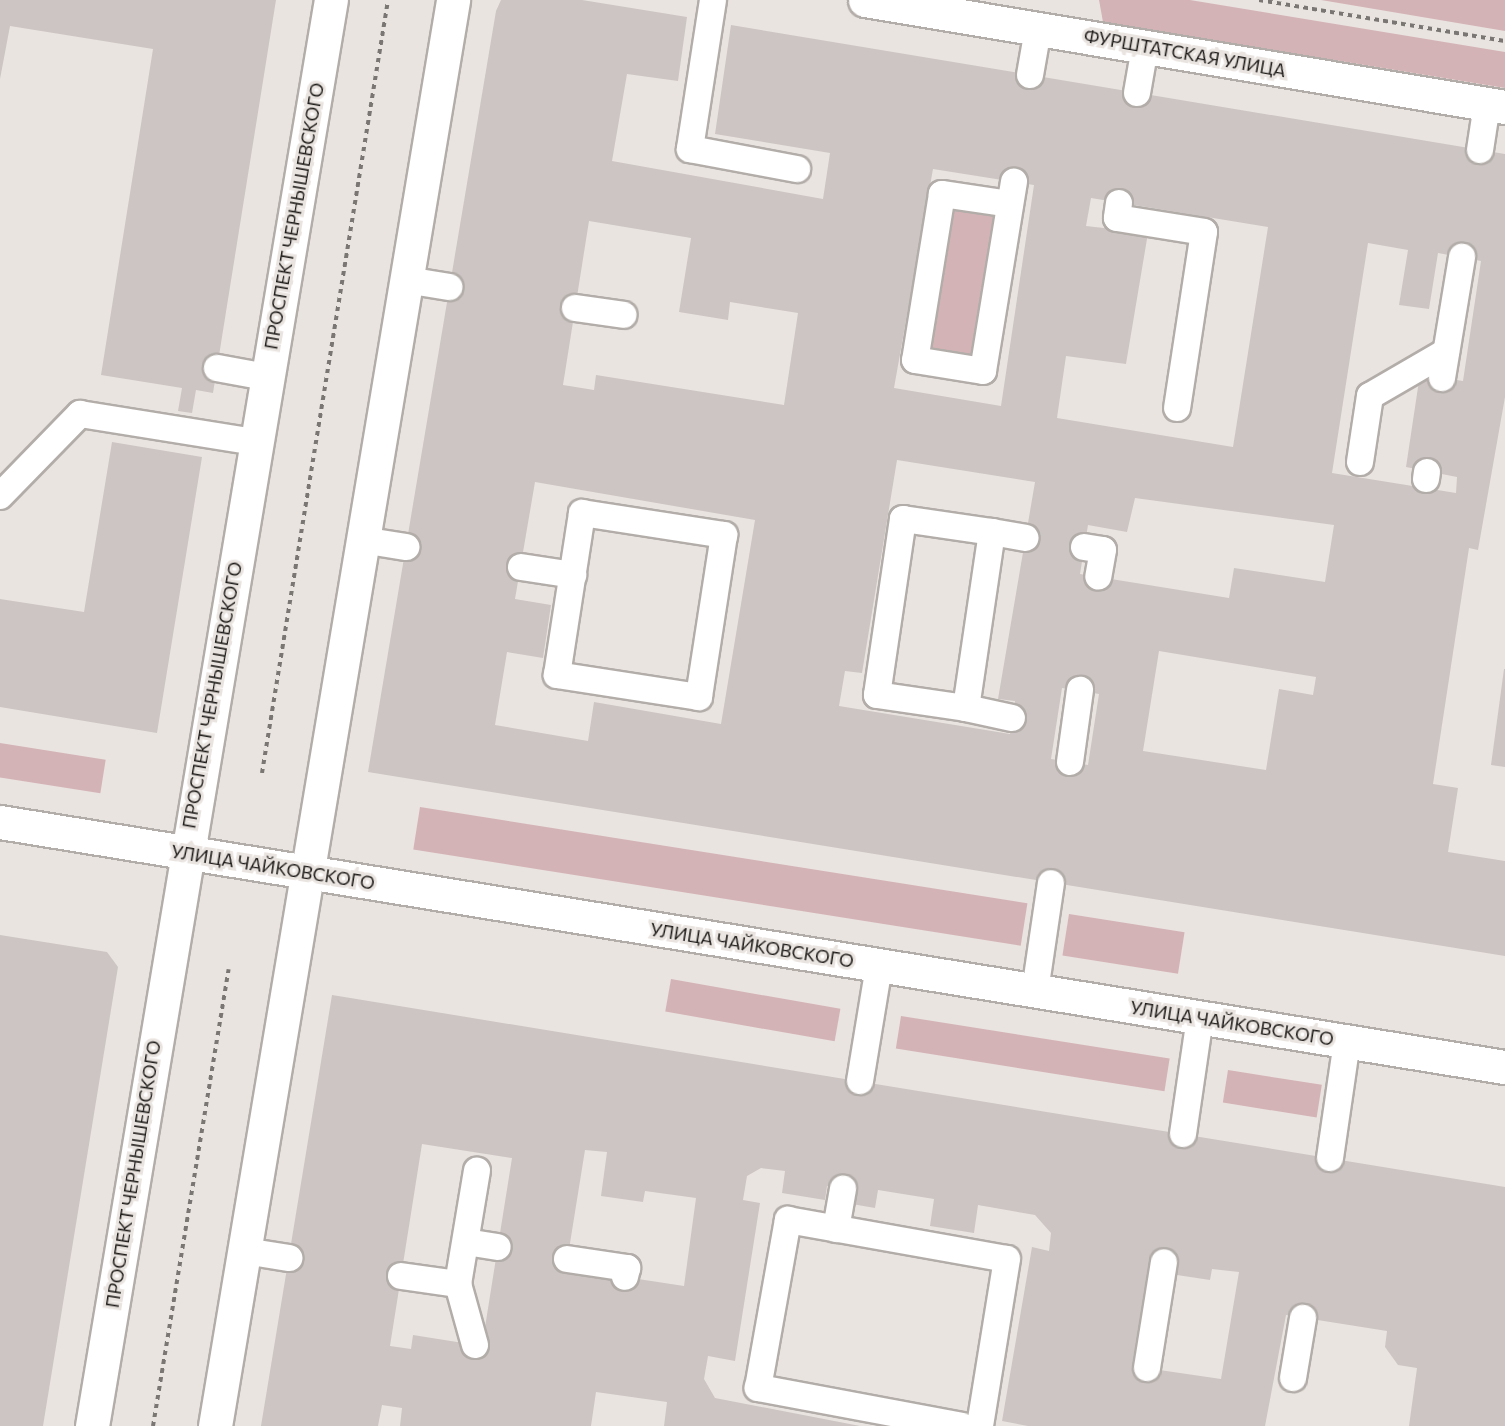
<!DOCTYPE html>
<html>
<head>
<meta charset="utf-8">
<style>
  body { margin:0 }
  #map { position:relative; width:1505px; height:1426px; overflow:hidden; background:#eae4e0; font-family:Commissioner,sans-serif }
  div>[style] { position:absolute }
  .green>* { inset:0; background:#d4b3b6; transform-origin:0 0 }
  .building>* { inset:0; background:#ccc5c3 }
  .path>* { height:4px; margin-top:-2px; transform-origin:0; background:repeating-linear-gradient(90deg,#7a7673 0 4.5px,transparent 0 9px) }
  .roads { filter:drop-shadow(2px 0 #b3ada9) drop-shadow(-2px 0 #b3ada9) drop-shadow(0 2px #b3ada9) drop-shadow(0 -2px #b3ada9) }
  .lane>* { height:26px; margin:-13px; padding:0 13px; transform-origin:13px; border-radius:13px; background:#fff }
  .street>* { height:33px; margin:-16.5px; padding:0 16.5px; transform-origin:16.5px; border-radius:16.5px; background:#fff }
  .secondary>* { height:33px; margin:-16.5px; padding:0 16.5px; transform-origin:16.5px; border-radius:16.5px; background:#fff }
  span { translate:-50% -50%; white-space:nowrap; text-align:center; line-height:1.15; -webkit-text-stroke:6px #eae4e0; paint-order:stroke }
  .street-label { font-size:18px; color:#1c1a18 }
</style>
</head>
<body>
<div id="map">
  <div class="green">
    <div style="clip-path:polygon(1099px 0,1190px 0,1505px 52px,1505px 88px,1103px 22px)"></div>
    <div style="clip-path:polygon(1321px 0,1505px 0,1505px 31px)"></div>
    <div style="left:950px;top:208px;width:49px;height:142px;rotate:9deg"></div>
    <div style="left:0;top:743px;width:107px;height:34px;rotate:9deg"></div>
    <div style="left:420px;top:807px;width:615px;height:43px;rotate:9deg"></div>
    <div style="left:1069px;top:914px;width:117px;height:42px;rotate:9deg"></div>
    <div style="left:671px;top:979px;width:172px;height:33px;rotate:10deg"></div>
    <div style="left:901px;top:1016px;width:272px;height:33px;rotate:9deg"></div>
    <div style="left:1228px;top:1070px;width:95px;height:33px;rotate:9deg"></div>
  </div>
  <div class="building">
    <div style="clip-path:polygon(0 0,276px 0,213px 393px,196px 390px,192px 413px,178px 411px,182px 388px,101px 375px,153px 49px,10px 26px,0 79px)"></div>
    <div style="clip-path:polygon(evenodd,501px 0,582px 0,687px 17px,678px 81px,627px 74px,612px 161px,823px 199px,830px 153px,715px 134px,731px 25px,1505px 154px,1505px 397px,1478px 550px,1469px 548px,1433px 784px,1458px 788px,1448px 852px,1505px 861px,1505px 956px,368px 772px,496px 11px,501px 0,933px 169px,1034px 185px,1001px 406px,894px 388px,933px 169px,501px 0,1091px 198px,1268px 227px,1233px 447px,1057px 418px,1066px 356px,1126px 364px,1148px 233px,1086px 226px,1091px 198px,501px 0,589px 221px,691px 238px,679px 312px,728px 320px,730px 302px,798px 313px,784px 405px,596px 375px,594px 390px,563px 385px,589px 221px,501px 0,1368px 243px,1408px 250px,1399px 305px,1429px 309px,1438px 253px,1481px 261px,1463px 381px,1420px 374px,1406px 467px,1457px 477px,1456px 493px,1332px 473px,1368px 243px,501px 0,897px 460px,1035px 482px,998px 699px,1015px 701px,1010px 734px,839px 706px,845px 671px,862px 673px,897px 460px,501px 0,535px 482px,755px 520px,721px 724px,594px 702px,588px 741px,495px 725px,507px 652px,543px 658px,551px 605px,515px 599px,535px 482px,501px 0,1135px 498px,1334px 525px,1325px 582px,1234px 568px,1229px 598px,1080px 574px,1088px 525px,1127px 532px,1135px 498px,501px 0,1159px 651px,1316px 677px,1313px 695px,1279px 689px,1266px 770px,1143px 751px,1159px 651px,501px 0,1062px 688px,1099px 694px,1088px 765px,1051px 759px,1062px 688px)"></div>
    <div style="clip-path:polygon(112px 442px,202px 457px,157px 733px,0 707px,0 599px,84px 612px)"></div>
    <div style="clip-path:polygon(1504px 669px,1505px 669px,1505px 767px,1491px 765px)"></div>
    <div style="clip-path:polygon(0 935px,107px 952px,118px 967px,43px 1426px,0 1426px)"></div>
    <div style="clip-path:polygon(evenodd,332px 995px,1505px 1187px,1505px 1426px,1409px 1426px,1417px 1368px,1398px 1365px,1385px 1347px,1387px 1331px,1286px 1315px,1265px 1426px,1028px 1426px,1002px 1421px,1032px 1247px,1049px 1251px,1051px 1233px,1035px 1215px,978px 1205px,974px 1233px,930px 1226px,934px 1199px,878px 1190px,875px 1208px,852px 1204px,843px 1189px,827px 1186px,825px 1200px,782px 1193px,785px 1171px,761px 1168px,747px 1176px,743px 1200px,760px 1203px,735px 1361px,708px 1356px,704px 1379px,715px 1398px,860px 1426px,664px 1426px,667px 1402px,596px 1392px,591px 1426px,400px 1426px,402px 1408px,382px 1405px,378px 1426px,261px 1426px,332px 995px,422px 1144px,512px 1158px,482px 1346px,413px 1335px,411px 1349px,390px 1346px,422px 1144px,332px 995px,585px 1150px,607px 1152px,601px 1196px,643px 1202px,645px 1191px,696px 1198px,684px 1286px,566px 1268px,585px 1150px,332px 995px,1149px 1260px,1179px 1264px,1177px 1275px,1210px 1280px,1212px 1269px,1239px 1272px,1221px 1379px,1132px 1366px,1149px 1260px)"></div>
  </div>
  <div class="path">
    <div style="left:1259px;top:0;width:249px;rotate:9.5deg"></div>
    <div style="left:262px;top:773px;width:783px;rotate:-80.74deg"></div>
    <div style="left:153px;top:1426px;width:463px;rotate:-80.6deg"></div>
  </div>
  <div class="roads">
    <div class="lane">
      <div style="left:713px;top:0;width:151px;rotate:98.8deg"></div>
      <div style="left:690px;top:149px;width:109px;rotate:10.6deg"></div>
      <div style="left:1030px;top:75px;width:47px;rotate:-80.1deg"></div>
      <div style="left:1137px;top:93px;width:47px;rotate:-80.1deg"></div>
      <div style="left:1480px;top:150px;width:47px;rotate:-81.3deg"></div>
      <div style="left:1119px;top:203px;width:15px;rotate:98deg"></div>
      <div style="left:1117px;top:218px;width:88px;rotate:9.1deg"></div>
      <div style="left:1204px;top:232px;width:178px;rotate:98.7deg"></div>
      <div style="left:1010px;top:204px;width:69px;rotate:-171.6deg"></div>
      <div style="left:942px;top:194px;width:168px;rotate:99.2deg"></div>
      <div style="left:915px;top:360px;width:69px;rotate:9.2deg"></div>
      <div style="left:983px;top:371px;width:192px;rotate:-80.7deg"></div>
      <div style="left:406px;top:280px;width:44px;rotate:9.2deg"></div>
      <div style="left:575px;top:308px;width:49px;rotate:8.1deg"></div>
      <div style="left:217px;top:368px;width:50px;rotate:10.4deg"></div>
      <div style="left:1442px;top:378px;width:123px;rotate:-80.6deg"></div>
      <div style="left:1360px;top:462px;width:67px;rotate:-81.4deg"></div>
      <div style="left:1370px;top:396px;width:88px;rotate:-30.1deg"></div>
      <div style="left:1426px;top:479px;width:7px;rotate:-82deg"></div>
      <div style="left:0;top:496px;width:115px;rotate:-45.7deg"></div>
      <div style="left:80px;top:414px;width:177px;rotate:9.1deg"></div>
      <div style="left:582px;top:513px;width:144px;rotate:8.8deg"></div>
      <div style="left:724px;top:535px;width:164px;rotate:98.8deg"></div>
      <div style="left:699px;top:697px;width:144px;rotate:-171.2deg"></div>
      <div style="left:557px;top:675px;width:164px;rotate:-81.2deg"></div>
      <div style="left:992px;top:532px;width:178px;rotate:98.4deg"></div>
      <div style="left:966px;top:708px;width:90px;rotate:-171.7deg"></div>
      <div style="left:877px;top:695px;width:178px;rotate:-81.6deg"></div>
      <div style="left:903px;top:519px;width:90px;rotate:8.3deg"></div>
      <div style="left:992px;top:532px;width:34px;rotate:10deg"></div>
      <div style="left:362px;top:540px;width:45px;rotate:9deg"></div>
      <div style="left:1084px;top:547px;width:19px;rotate:9deg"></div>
      <div style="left:1103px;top:550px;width:27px;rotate:100deg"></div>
      <div style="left:521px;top:567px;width:53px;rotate:8.7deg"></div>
      <div style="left:966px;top:708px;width:47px;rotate:12.3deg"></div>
      <div style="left:1070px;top:762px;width:73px;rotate:-82.1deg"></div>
      <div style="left:1035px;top:991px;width:109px;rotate:-81.6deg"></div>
      <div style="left:860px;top:1081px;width:117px;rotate:-80.6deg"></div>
      <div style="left:1183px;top:1134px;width:117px;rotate:-81.7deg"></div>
      <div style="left:1330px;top:1158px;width:117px;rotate:-81.7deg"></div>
      <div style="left:836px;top:1229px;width:41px;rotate:-80.1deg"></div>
      <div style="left:466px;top:1242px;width:32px;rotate:9deg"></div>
      <div style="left:245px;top:1251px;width:45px;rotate:9deg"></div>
      <div style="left:567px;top:1259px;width:61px;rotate:8.5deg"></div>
      <div style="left:627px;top:1268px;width:9px;rotate:103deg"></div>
      <div style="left:401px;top:1276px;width:58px;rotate:8deg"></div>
      <div style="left:475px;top:1345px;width:63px;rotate:-105.6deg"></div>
      <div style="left:458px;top:1284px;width:115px;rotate:-80.5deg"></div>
      <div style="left:1147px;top:1368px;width:107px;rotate:-80.9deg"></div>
      <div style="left:1293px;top:1378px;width:61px;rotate:-80.5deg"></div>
      <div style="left:962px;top:1426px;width:208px;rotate:-169.4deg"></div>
      <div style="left:758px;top:1388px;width:171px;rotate:-79.9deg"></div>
      <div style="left:788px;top:1220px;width:222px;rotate:10.1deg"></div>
      <div style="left:1007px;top:1259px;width:169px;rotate:99.2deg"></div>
    </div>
    <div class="street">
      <div style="left:865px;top:0;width:649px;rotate:9.49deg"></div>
    </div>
    <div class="secondary">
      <div style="left:0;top:822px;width:1525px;rotate:9.25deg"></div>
      <div style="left:92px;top:1426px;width:1446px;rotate:-80.49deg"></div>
      <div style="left:215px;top:1426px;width:1446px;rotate:-80.52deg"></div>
    </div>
  </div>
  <div class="street-label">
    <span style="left:1185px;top:53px;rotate:10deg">ФУРШТАТСКАЯ УЛИЦА</span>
    <span style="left:294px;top:216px;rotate:-80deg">ПРОСПЕКТ ЧЕРНЫШЕВСКОГО</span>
    <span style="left:212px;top:695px;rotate:-80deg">ПРОСПЕКТ ЧЕРНЫШЕВСКОГО</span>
    <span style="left:273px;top:867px;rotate:9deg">УЛИЦА ЧАЙКОВСКОГО</span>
    <span style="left:752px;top:945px;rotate:9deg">УЛИЦА ЧАЙКОВСКОГО</span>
    <span style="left:1232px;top:1023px;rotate:9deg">УЛИЦА ЧАЙКОВСКОГО</span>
    <span style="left:133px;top:1174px;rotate:-81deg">ПРОСПЕКТ ЧЕРНЫШЕВСКОГО</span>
  </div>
</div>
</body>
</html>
